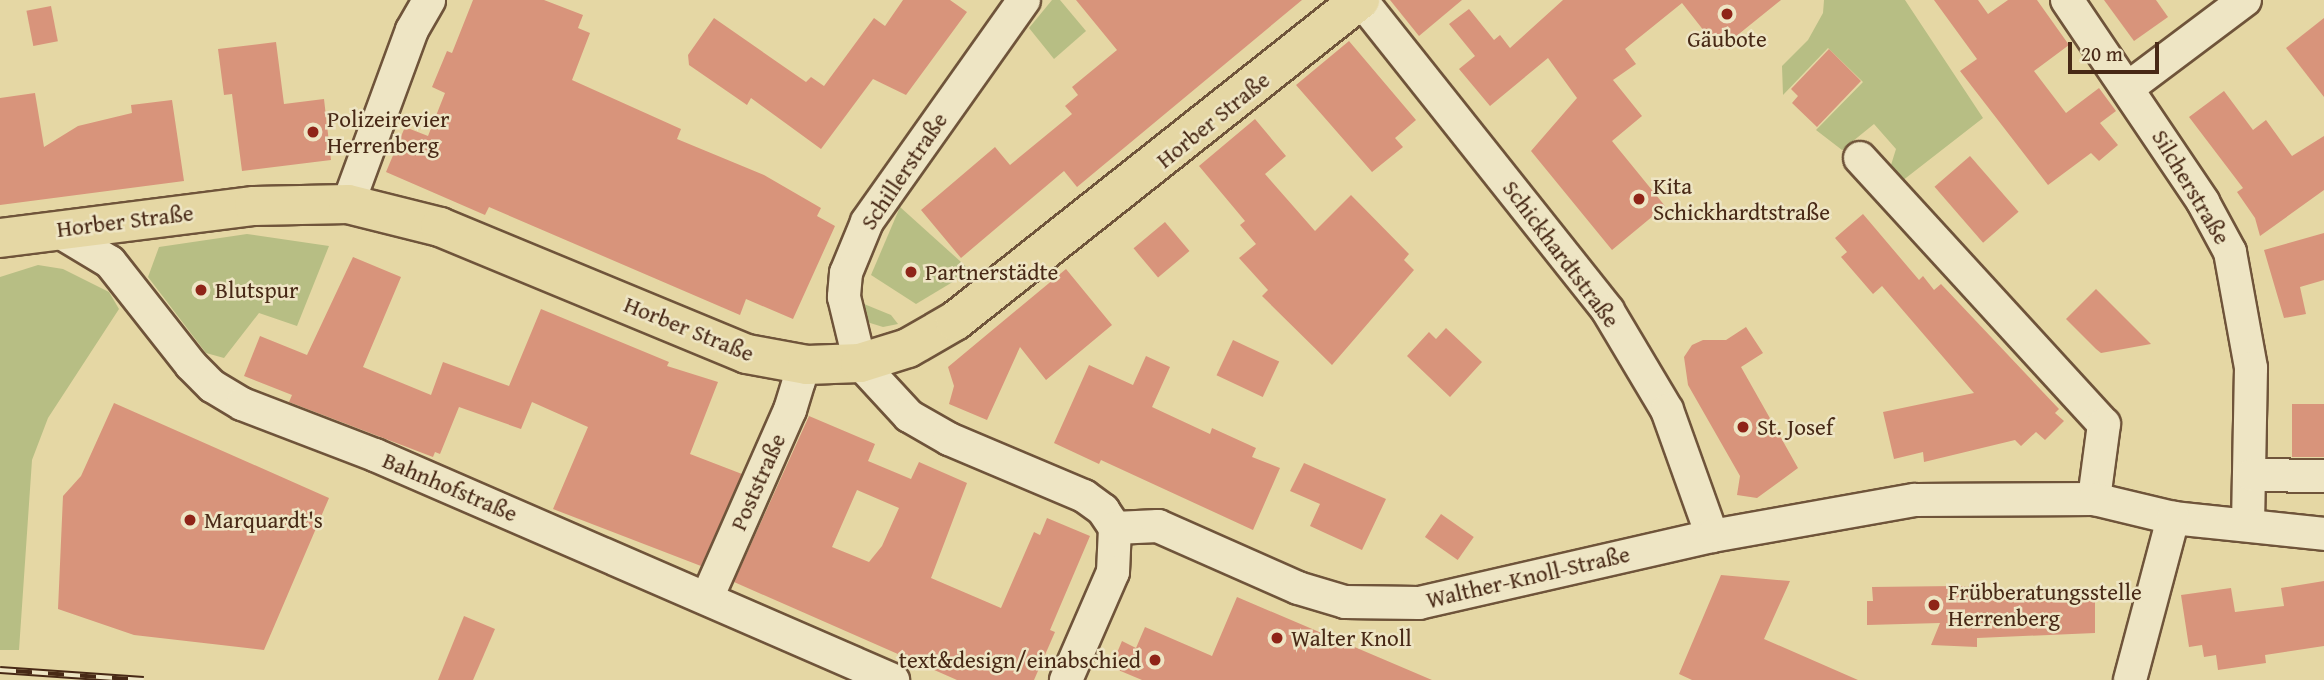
<!DOCTYPE html>
<html>
<head>
<meta charset="utf-8">
<style>
  body { margin:0 }
  #map { position:relative; width:2324px; height:680px; overflow:hidden; background:#e5d7a4; font-family:"Gentium Book Plus",serif }
  div>[style] { position:absolute }
  .green>* { inset:0; background:#b7be84 }
  .building>* { inset:0; background:#d8947b; transform-origin:0 0 }
  .roads { filter:drop-shadow(2px 0 #6f543a) drop-shadow(-2px 0 #6f543a) drop-shadow(0 2px #6f543a) drop-shadow(0 -2px #6f543a) }
  .street>* { height:32px; margin:-16px; padding:0 16px; transform-origin:16px; border-radius:16px; background:#eee5c4 }
  .primary>* { height:38px; margin:-19px; padding:0 19px; transform-origin:19px; border-radius:19px; background:#e5d7a4 }
  .rail>* { height:8px; margin-top:-4px; transform-origin:0; background:repeating-linear-gradient(90deg,#eee5c4 0 16px,#482916 0 32px); box-sizing:border-box; border-block:2px solid #482916 }
  .dots>* { width:19px; height:19px; translate:-50% -50%; box-sizing:border-box; border:4px solid #eee5c4; border-radius:50% }
  span { translate:-50% -50%; white-space:nowrap; text-align:center; line-height:1.15; -webkit-text-stroke:5px #eee5c4; paint-order:stroke }
  .poi-label { font-size:23px; color:#482916 }
  .left { translate:0 -50%; text-align:left }
  .right { translate:-100% -50%; text-align:right }
  .street-label { font-size:23px; color:#482916 }
  .scale { position:absolute; left:2068px; top:42px; width:91px; height:32px; box-sizing:border-box; border:4px solid #482916; border-top:0; padding-left:9px; font-size:21px; line-height:24px; white-space:nowrap; color:#482916; -webkit-text-stroke:5px #eee5c4; paint-order:stroke }
</style>
</head>
<body>
<div id="map">
  <div class="green">
    <div style="clip-path:polygon(1052px 0,1060px 0,1086px 31px,1054px 59px,1029px 28px)"></div>
    <div style="clip-path:polygon(1824px 0,1905px 0,1983px 118px,1902px 181px,1891px 165px,1896px 149px,1874px 124px,1842px 150px,1816px 130px,1863px 82px,1828px 48px,1783px 95px,1782px 66px,1808px 40px,1823px 13px)"></div>
    <div style="clip-path:polygon(900px 207px,971px 271px,916px 304px,871px 275px)"></div>
    <div style="clip-path:polygon(247px 234px,329px 246px,297px 326px,259px 313px,224px 358px,206px 353px,148px 277px,159px 247px)"></div>
    <div style="clip-path:polygon(38px 265px,63px 269px,109px 292px,119px 309px,48px 418px,32px 460px,19px 650px,0 650px,0 277px)"></div>
    <div style="clip-path:polygon(864px 304px,891px 315px,898px 324px,883px 327px,867px 322px,857px 305px)"></div>
  </div>
  <div class="building">
    <div style="clip-path:polygon(473px 0,544px 0,583px 15px,578px 28px,590px 33px,572px 80px,681px 129px,677px 139px,764px 175px,821px 208px,817px 216px,835px 226px,793px 319px,746px 299px,740px 315px,489px 207px,485px 215px,386px 172px,405px 127px,428px 136px,445px 93px,432px 87px,447px 51px,452px 53px)"></div>
    <div style="clip-path:polygon(903px 0,950px 0,967px 12px,906px 95px,873px 79px,821px 149px,751px 98px,747px 105px,689px 65px,688px 55px,714px 18px,806px 82px,811px 77px,824px 86px,874px 18px,885px 26px)"></div>
    <div style="clip-path:polygon(1076px 0,1302px 0,1077px 187px,1064px 171px,961px 258px,921px 210px,995px 147px,1010px 165px,1072px 114px,1065px 106px,1078px 95px,1072px 87px,1117px 50px)"></div>
    <div style="clip-path:polygon(1390px 0,1462px 0,1419px 36px)"></div>
    <div style="clip-path:polygon(1563px 0,1781px 0,1719px 50px,1682px 3px,1625px 49px,1636px 64px,1613px 80px,1642px 116px,1612px 141px,1665px 206px,1612px 250px,1531px 151px,1577px 98px,1548px 58px,1490px 106px,1459px 69px,1475px 56px,1449px 24px,1469px 9px,1494px 40px,1500px 35px,1510px 48px)"></div>
    <div style="clip-path:polygon(1934px 0,1978px 0,1988px 14px,2008px 0,2037px 0,2069px 45px,2034px 71px,2066px 113px,2099px 88px,2116px 111px,2100px 123px,2118px 145px,2099px 161px,2091px 153px,2048px 185px,1960px 71px,1977px 59px)"></div>
    <div style="clip-path:polygon(2104px 0,2156px 0,2168px 17px,2134px 41px)"></div>
    <div style="left:51px;top:6px;width:36px;height:25px;rotate:79deg"></div>
    <div style="clip-path:polygon(2324px 18px,2324px 97px,2286px 48px)"></div>
    <div style="clip-path:polygon(1349px 41px,1416px 120px,1395px 138px,1403px 147px,1372px 172px,1296px 85px)"></div>
    <div style="clip-path:polygon(276px 42px,284px 104px,324px 99px,331px 160px,242px 171px,232px 94px,224px 95px,218px 49px)"></div>
    <div style="clip-path:polygon(1829px 49px,1861px 81px,1817px 127px,1792px 103px,1798px 96px,1791px 89px)"></div>
    <div style="clip-path:polygon(2224px 91px,2253px 130px,2266px 120px,2292px 156px,2324px 136px,2324px 190px,2260px 236px,2255px 218px,2237px 192px,2243px 188px,2189px 117px)"></div>
    <div style="clip-path:polygon(35px 93px,44px 147px,78px 126px,132px 113px,131px 105px,172px 100px,184px 181px,0 205px,0 98px)"></div>
    <div style="clip-path:polygon(1255px 119px,1286px 156px,1265px 174px,1315px 231px,1351px 195px,1409px 254px,1404px 260px,1414px 270px,1332px 365px,1262px 296px,1268px 290px,1239px 258px,1256px 244px,1240px 225px,1245px 221px,1199px 166px)"></div>
    <div style="left:1970px;top:156px;width:74px;height:47px;rotate:49deg"></div>
    <div style="clip-path:polygon(1863px 214px,1919px 280px,1923px 276px,1934px 290px,1941px 284px,2059px 409px,2055px 413px,2064px 421px,2045px 440px,2036px 432px,2021px 446px,2015px 440px,1924px 462px,1923px 452px,1894px 459px,1883px 412px,1974px 393px,1882px 286px,1873px 294px,1841px 257px,1847px 252px,1835px 238px)"></div>
    <div style="left:1165px;top:222px;width:38px;height:41px;rotate:50deg"></div>
    <div style="clip-path:polygon(2324px 233px,2324px 280px,2300px 287px,2306px 314px,2284px 318px,2264px 250px)"></div>
    <div style="clip-path:polygon(353px 257px,401px 277px,363px 367px,431px 395px,443px 362px,509px 386px,541px 309px,669px 362px,667px 366px,718px 382px,690px 454px,742px 474px,701px 566px,553px 509px,588px 427px,532px 402px,521px 429px,459px 407px,440px 454px,435px 452px,433px 457px,289px 402px,292px 395px,244px 376px,260px 336px,307px 355px)"></div>
    <div style="clip-path:polygon(1066px 269px,1112px 325px,1046px 380px,1020px 347px,987px 420px,949px 404px,954px 386px,948px 367px)"></div>
    <div style="clip-path:polygon(2096px 289px,2151px 344px,2101px 353px,2096px 349px,2066px 319px)"></div>
    <div style="clip-path:polygon(1746px 327px,1763px 353px,1741px 367px,1798px 468px,1757px 498px,1737px 495px,1740px 476px,1688px 385px,1684px 357px,1692px 345px,1703px 340px,1726px 340px)"></div>
    <div style="clip-path:polygon(1446px 328px,1482px 362px,1450px 397px,1407px 356px,1429px 332px,1436px 339px)"></div>
    <div style="left:1233px;top:340px;width:51px;height:39px;rotate:25deg"></div>
    <div style="clip-path:polygon(1146px 356px,1170px 367px,1152px 407px,1210px 434px,1212px 428px,1256px 448px,1252px 457px,1280px 468px,1253px 530px,1101px 460px,1099px 464px,1054px 443px,1089px 365px,1133px 385px)"></div>
    <div style="clip-path:polygon(114px 403px,329px 498px,264px 650px,134px 635px,58px 609px,63px 496px,81px 476px)"></div>
    <div style="left:2292px;top:404px;width:32px;height:53px"></div>
    <div style="clip-path:polygon(evenodd,809px 416px,875px 444px,868px 461px,911px 479px,919px 462px,967px 483px,931px 578px,1001px 608px,1034px 532px,1040px 535px,1047px 518px,1090px 536px,1050px 630px,1055px 632px,1034px 680px,957px 680px,734px 582px,809px 416px,857px 490px,899px 508px,882px 546px,869px 562px,832px 547px,857px 490px)"></div>
    <div style="clip-path:polygon(1304px 463px,1386px 499px,1362px 550px,1310px 526px,1320px 504px,1290px 491px)"></div>
    <div style="left:1441px;top:514px;width:40px;height:28px;rotate:35deg"></div>
    <div style="clip-path:polygon(1721px 575px,1790px 581px,1764px 639px,1858px 680px,1692px 680px,1679px 674px)"></div>
    <div style="clip-path:polygon(2324px 581px,2324px 646px,2265px 655px,2266px 663px,2218px 670px,2216px 655px,2204px 657px,2202px 645px,2189px 647px,2181px 595px,2231px 588px,2235px 612px,2284px 606px,2281px 588px)"></div>
    <div style="clip-path:polygon(1955px 586px,2055px 592px,2095px 589px,2095px 633px,1977px 638px,1977px 647px,1931px 645px,1940px 623px,1867px 625px,1867px 601px,1873px 601px,1872px 587px)"></div>
    <div style="clip-path:polygon(1237px 597px,1432px 680px,1142px 680px,1111px 667px,1122px 641px,1136px 648px,1145px 627px,1212px 656px)"></div>
    <div style="clip-path:polygon(464px 616px,495px 629px,473px 680px,438px 680px)"></div>
  </div>
  <div class="roads">
    <div class="street">
      <div style="left:1024px;top:0;width:272px;rotate:125.3deg"></div>
      <div style="left:867px;top:222px;width:55px;rotate:112.4deg"></div>
      <div style="left:846px;top:273px;width:24px;rotate:95deg"></div>
      <div style="left:844px;top:297px;width:68px;rotate:76.4deg"></div>
      <div style="left:860px;top:363px;width:72px;rotate:47.2deg"></div>
      <div style="left:909px;top:416px;width:46px;rotate:29.9deg"></div>
      <div style="left:949px;top:439px;width:147px;rotate:22.9deg"></div>
      <div style="left:1084px;top:496px;width:24px;rotate:36deg"></div>
      <div style="left:1103px;top:510px;width:22px;rotate:56deg"></div>
      <div style="left:1115px;top:528px;width:44px;rotate:92.6deg"></div>
      <div style="left:1113px;top:572px;width:118px;rotate:113.5deg"></div>
      <div style="left:1361px;top:0;width:397px;rotate:51.5deg"></div>
      <div style="left:1608px;top:311px;width:115px;rotate:59.2deg"></div>
      <div style="left:1667px;top:410px;width:134px;rotate:70.3deg"></div>
      <div style="left:2067px;top:0;width:244px;rotate:56deg"></div>
      <div style="left:2203px;top:202px;width:57px;rotate:61.6deg"></div>
      <div style="left:2230px;top:252px;width:118px;rotate:79.7deg"></div>
      <div style="left:2251px;top:368px;width:157px;rotate:91.1deg"></div>
      <div style="left:2129px;top:87px;width:145px;rotate:-36.9deg"></div>
      <div style="left:1860px;top:158px;width:361px;rotate:47.5deg"></div>
      <div style="left:2104px;top:424px;width:76px;rotate:97.6deg"></div>
      <div style="left:348px;top:204px;width:185px;rotate:-69.8deg"></div>
      <div style="left:412px;top:30px;width:34px;rotate:-60deg"></div>
      <div style="left:55px;top:229px;width:64px;rotate:31deg"></div>
      <div style="left:110px;top:262px;width:131px;rotate:51.8deg"></div>
      <div style="left:191px;top:365px;width:30px;rotate:45deg"></div>
      <div style="left:212px;top:386px;width:35px;rotate:31deg"></div>
      <div style="left:242px;top:404px;width:142px;rotate:21deg"></div>
      <div style="left:375px;top:455px;width:565px;rotate:23.48deg"></div>
      <div style="left:2252px;top:475px;width:72px;rotate:0.8deg"></div>
      <div style="left:1115px;top:528px;width:43px;rotate:-2.7deg"></div>
      <div style="left:1158px;top:526px;width:153px;rotate:23.9deg"></div>
      <div style="left:1298px;top:588px;width:49px;rotate:16.6deg"></div>
      <div style="left:1345px;top:602px;width:74px;rotate:0.8deg"></div>
      <div style="left:1419px;top:603px;width:301px;rotate:-12.9deg"></div>
      <div style="left:1712px;top:536px;width:206px;rotate:-10.1deg"></div>
      <div style="left:1915px;top:500px;width:179px;rotate:-0.3deg"></div>
      <div style="left:2094px;top:499px;width:81px;rotate:13.5deg"></div>
      <div style="left:2173px;top:518px;width:152px;rotate:6deg"></div>
      <div style="left:707px;top:598px;width:206px;rotate:-66.2deg"></div>
      <div style="left:790px;top:410px;width:30px;rotate:-73deg"></div>
      <div style="left:799px;top:381px;width:18px;rotate:-96deg"></div>
      <div style="left:2130px;top:680px;width:168px;rotate:-75.1deg"></div>
    </div>
    <div class="primary">
      <div style="left:0;top:238px;width:256px;rotate:-7.2deg"></div>
      <div style="left:254px;top:206px;width:94px;rotate:-1.2deg"></div>
      <div style="left:348px;top:204px;width:95px;rotate:14deg"></div>
      <div style="left:440px;top:227px;width:332px;rotate:22.5deg"></div>
      <div style="left:747px;top:354px;width:61px;rotate:10.4deg"></div>
      <div style="left:807px;top:365px;width:53px;rotate:-2.2deg"></div>
      <div style="left:860px;top:363px;width:50px;rotate:-17.4deg"></div>
      <div style="left:908px;top:348px;width:54px;rotate:-29.9deg"></div>
      <div style="left:955px;top:321px;width:517px;rotate:-38.4deg"></div>
    </div>
  </div>
  <div class="rail">
    <div style="left:0;top:670px;width:144px;rotate:4deg"></div>
  </div>
  <div class="dots">
    <div style="left:1727px;top:14px;background:#8f2418"></div>
    <div style="left:313px;top:132px;background:#8f2418"></div>
    <div style="left:1639px;top:199px;background:#8f2418"></div>
    <div style="left:911px;top:272px;background:#8f2418"></div>
    <div style="left:201px;top:290px;background:#8f2418"></div>
    <div style="left:1743px;top:427px;background:#8f2418"></div>
    <div style="left:190px;top:520px;background:#8f2418"></div>
    <div style="left:1934px;top:605px;background:#8f2418"></div>
    <div style="left:1277px;top:638px;background:#8f2418"></div>
    <div style="left:1155px;top:660px;background:#8f2418"></div>
  </div>
  <div class="poi-label">
    <span style="left:1727px;top:39px">Gäubote</span>
    <span class="left" style="left:327px;top:132px">Polizeirevier<br>Herrenberg</span>
    <span class="left" style="left:1653px;top:199px">Kita<br>Schickhardtstraße</span>
    <span class="left" style="left:925px;top:272px">Partnerstädte</span>
    <span class="left" style="left:215px;top:290px">Blutspur</span>
    <span class="left" style="left:1757px;top:427px">St. Josef</span>
    <span class="left" style="left:204px;top:520px">Marquardt's</span>
    <span class="left" style="left:1948px;top:605px">Frübberatungsstelle<br>Herrenberg</span>
    <span class="left" style="left:1291px;top:638px">Walter Knoll</span>
    <span class="right" style="left:1141px;top:660px">text&amp;design/einabschied</span>
  </div>
  <div class="street-label">
    <span style="left:1213px;top:120px;rotate:-39deg">Horber Straße</span>
    <span style="left:904px;top:171px;rotate:-56deg">Schillerstraße</span>
    <span style="left:2191px;top:187px;rotate:59deg">Silcherstraße</span>
    <span style="left:125px;top:221px;rotate:-7deg">Horber Straße</span>
    <span style="left:1561px;top:254px;rotate:53deg">Schickhardtstraße</span>
    <span style="left:689px;top:329px;rotate:22deg">Horber Straße</span>
    <span style="left:758px;top:482px;rotate:-66deg">Poststraße</span>
    <span style="left:450px;top:487px;rotate:23deg">Bahnhofstraße</span>
    <span style="left:1528px;top:577px;rotate:-13deg">Walther-Knoll-Straße</span>
  </div>
  <div class="scale">20 m</div>
</div>
</body>
</html>
